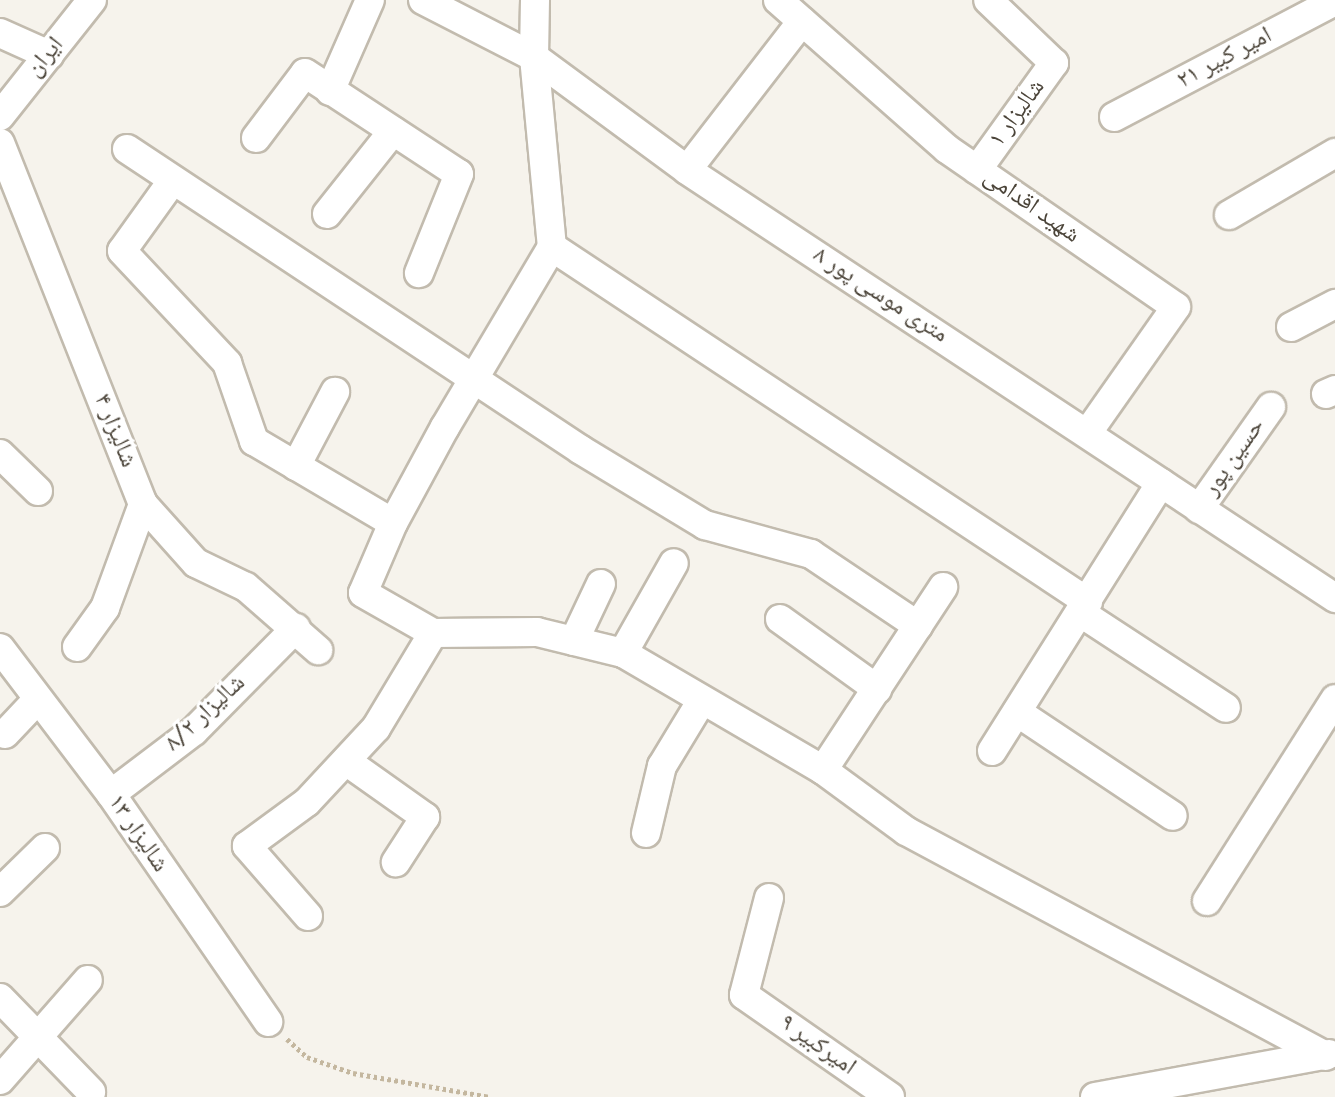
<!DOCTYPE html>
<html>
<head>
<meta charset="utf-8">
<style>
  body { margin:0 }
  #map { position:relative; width:1335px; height:1097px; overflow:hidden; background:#f6f3ec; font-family:Overpass,"Noto Naskh Arabic",sans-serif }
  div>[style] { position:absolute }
  .path>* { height:4.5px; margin-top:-2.25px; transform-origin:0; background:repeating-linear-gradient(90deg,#c4b79f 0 3.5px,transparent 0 7px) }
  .roads { filter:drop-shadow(2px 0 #c2bbae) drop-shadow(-2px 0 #c2bbae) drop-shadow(0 2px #c2bbae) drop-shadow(0 -2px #c2bbae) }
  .minor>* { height:28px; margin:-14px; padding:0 14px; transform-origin:14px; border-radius:14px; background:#fff }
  span { translate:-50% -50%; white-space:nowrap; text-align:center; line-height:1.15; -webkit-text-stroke:6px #fff; paint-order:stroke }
  .street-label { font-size:24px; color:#4b4439 }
</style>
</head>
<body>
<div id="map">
  <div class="path">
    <div style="left:287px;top:1039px;width:27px;rotate:42deg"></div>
    <div style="left:307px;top:1057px;width:49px;rotate:19.2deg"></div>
    <div style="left:353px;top:1073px;width:139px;rotate:9.9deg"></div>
  </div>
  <div class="roads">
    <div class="minor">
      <div style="left:423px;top:0;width:125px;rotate:27.2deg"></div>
      <div style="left:534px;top:57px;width:190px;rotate:36.4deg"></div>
      <div style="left:687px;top:170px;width:777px;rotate:33.44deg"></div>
      <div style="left:535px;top:0;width:57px;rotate:91deg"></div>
      <div style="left:534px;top:57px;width:191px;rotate:84.6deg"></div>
      <div style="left:552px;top:247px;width:209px;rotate:120.7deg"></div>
      <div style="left:445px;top:427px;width:109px;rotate:118.4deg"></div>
      <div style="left:393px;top:523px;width:76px;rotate:113.2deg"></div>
      <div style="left:363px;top:593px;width:81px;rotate:29.7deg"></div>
      <div style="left:433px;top:633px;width:104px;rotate:-0.6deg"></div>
      <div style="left:537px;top:632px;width:89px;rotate:13.7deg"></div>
      <div style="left:623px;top:653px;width:232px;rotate:30.3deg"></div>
      <div style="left:823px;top:770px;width:103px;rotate:36.3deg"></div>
      <div style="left:906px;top:831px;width:476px;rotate:28.2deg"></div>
      <div style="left:778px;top:0;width:225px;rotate:41.4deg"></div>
      <div style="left:947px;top:149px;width:278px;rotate:34.6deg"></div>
      <div style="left:1176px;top:307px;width:151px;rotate:125.1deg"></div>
      <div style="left:0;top:33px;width:54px;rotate:24.2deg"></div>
      <div style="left:330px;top:91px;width:99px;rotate:-66.3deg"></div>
      <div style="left:0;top:116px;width:148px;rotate:-51.6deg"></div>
      <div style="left:1114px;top:117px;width:250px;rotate:-27.7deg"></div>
      <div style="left:256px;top:138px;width:81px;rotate:-53deg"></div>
      <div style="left:305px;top:73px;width:184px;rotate:33.3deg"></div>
      <div style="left:459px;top:174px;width:107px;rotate:112deg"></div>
      <div style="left:0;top:143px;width:388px;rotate:68.4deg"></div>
      <div style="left:143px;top:504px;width:79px;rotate:48.1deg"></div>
      <div style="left:196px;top:563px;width:55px;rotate:25.6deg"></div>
      <div style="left:246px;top:587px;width:96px;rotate:41.2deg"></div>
      <div style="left:127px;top:149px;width:545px;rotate:33.54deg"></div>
      <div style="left:581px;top:450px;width:145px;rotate:31.2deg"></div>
      <div style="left:705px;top:525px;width:110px;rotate:15.3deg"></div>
      <div style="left:811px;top:554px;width:129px;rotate:33.9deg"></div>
      <div style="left:687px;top:170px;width:188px;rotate:-52.3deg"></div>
      <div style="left:977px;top:170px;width:132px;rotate:-54.3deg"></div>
      <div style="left:1054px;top:63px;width:91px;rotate:-136.3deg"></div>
      <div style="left:173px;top:180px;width:87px;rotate:125.7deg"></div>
      <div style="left:122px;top:251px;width:154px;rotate:46.8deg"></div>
      <div style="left:227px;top:363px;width:83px;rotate:70.9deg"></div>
      <div style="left:254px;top:441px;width:161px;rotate:30.5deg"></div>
      <div style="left:327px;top:214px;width:106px;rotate:-51.5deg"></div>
      <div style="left:1229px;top:215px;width:123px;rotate:-30.3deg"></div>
      <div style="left:552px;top:247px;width:643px;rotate:33.52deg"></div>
      <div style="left:1291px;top:327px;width:50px;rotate:-27.6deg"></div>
      <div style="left:1326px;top:394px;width:10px;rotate:-24deg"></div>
      <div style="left:0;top:454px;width:53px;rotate:44.2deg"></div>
      <div style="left:296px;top:466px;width:84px;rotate:-62.2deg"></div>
      <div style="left:1199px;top:509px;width:125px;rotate:-54.8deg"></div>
      <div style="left:1081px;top:613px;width:173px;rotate:33.2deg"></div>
      <div style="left:780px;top:619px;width:120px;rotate:35.8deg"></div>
      <div style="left:574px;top:641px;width:63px;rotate:-64.7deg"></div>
      <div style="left:77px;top:647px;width:48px;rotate:-54.3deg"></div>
      <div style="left:105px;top:608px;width:111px;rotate:-69.9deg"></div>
      <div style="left:0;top:648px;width:183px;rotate:52.8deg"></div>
      <div style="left:111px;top:794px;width:277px;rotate:55.4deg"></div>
      <div style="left:623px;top:653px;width:103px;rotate:-60.5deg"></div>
      <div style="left:1017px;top:712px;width:187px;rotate:33.7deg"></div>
      <div style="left:5px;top:734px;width:48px;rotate:-46.7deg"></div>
      <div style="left:992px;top:751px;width:317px;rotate:-57.8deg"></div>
      <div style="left:346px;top:761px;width:97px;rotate:35.3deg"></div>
      <div style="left:425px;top:817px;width:54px;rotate:122.8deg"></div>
      <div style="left:823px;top:770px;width:219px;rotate:-56.7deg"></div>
      <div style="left:111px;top:794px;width:104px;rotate:-37.2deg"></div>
      <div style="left:194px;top:731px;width:145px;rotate:-45.3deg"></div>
      <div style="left:646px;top:833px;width:69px;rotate:-76.6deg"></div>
      <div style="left:662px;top:766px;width:77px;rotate:-58.8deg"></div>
      <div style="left:0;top:892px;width:63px;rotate:-44.4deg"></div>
      <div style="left:769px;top:898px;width:100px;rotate:104.5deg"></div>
      <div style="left:744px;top:995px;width:178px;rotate:34.9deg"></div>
      <div style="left:1207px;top:901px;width:239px;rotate:-57.6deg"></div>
      <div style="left:308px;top:916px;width:93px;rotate:-131.1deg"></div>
      <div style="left:247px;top:846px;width:74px;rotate:-36.3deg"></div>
      <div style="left:307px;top:802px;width:101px;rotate:-47deg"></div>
      <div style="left:376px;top:728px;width:111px;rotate:-59deg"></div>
      <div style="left:0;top:998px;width:131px;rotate:45.9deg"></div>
      <div style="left:0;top:1080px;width:133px;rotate:-48.7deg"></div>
      <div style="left:1095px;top:1097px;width:238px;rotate:-10.4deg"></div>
    </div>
  </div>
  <div class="street-label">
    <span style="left:46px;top:58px;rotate:-51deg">ایران</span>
    <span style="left:1225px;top:59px;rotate:-28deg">امیر کبیر ۲۱</span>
    <span style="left:1018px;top:114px;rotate:-54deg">شاليزار ۱</span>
    <span style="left:1031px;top:207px;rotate:35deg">شهید اقدامی</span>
    <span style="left:880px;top:296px;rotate:33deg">۸ متری موسی پور</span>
    <span style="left:114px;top:431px;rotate:68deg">شالیزار ۴</span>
    <span style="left:1235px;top:458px;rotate:-55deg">حسین پور</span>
    <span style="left:206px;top:714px;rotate:-43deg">شالیزار ۸/۲</span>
    <span style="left:137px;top:834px;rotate:56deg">شالیزار ۱۳</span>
    <span style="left:817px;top:1046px;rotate:35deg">امیرکبیر ۹</span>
  </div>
</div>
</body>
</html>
